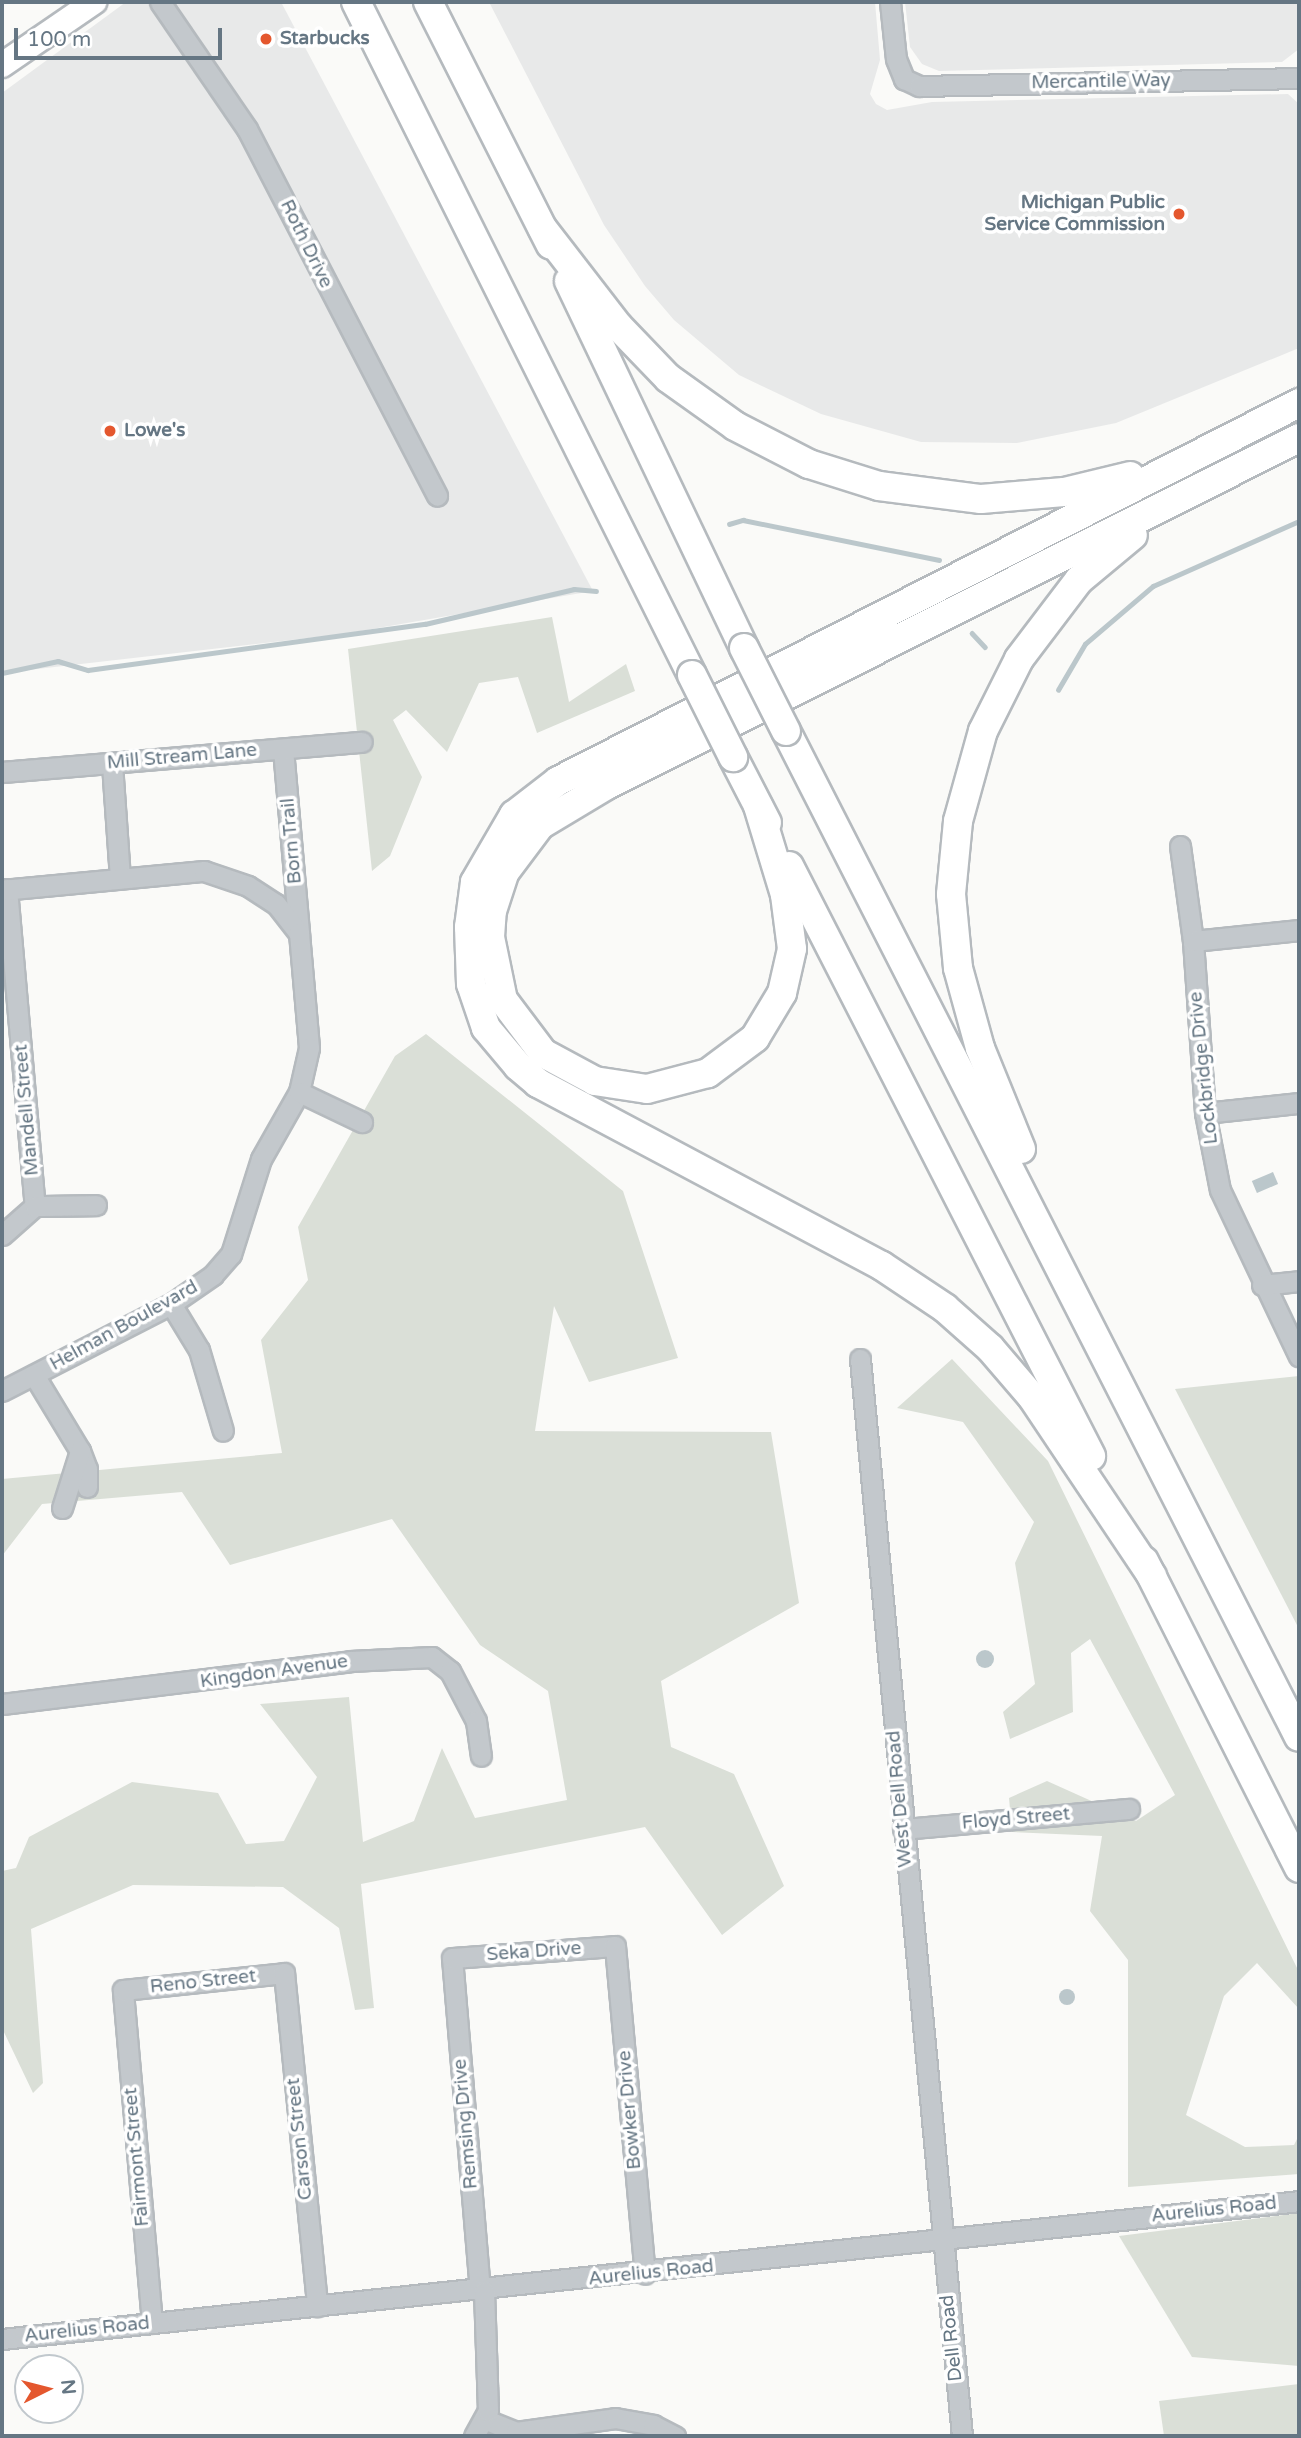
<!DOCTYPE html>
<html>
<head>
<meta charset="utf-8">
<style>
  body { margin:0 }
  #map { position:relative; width:1301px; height:2438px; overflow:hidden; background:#fafaf8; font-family:"Varela Round",sans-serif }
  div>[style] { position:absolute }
  .built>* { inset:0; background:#e8e9e9 }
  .green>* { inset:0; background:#dadfd7 }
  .water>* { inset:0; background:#bbc7cb; transform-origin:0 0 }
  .round { border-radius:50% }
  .stream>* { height:4.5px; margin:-2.25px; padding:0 2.25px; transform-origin:2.25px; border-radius:2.25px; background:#bbc7cb }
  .roads { filter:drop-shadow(2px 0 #b5babe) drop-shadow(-2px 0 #b5babe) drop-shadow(0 2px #b5babe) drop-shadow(0 -2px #b5babe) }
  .minor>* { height:19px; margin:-9.5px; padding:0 9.5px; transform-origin:9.5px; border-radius:9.5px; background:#c3c8cc }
  .major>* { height:24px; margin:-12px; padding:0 12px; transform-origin:12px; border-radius:12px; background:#fff }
  .highway>* { height:28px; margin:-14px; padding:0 14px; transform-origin:14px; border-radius:14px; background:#fff }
  .bridges { filter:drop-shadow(2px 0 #b4b9bd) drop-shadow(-2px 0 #b4b9bd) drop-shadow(0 2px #b4b9bd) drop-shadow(0 -2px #b4b9bd) }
  .highway-bridge>* { height:28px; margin:-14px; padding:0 14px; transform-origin:14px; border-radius:14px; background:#fff }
  .dots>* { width:19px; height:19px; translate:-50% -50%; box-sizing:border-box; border:4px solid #fff; border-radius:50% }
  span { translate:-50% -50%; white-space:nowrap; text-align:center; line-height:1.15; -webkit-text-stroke:7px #fff; paint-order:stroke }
  .poi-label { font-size:19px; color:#657683; font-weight:700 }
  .left { translate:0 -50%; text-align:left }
  .right { translate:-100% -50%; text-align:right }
  .street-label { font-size:19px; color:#657683 }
  .frame { position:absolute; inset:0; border:4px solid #657683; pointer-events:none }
  .north { position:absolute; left:14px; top:2354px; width:70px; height:70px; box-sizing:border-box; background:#fff; border:2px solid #c1c8cd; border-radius:50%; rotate:84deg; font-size:19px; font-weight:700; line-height:28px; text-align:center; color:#657683 }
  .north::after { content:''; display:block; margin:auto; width:24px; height:32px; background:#e4572e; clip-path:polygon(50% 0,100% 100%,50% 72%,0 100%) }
  .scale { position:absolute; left:14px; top:28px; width:208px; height:32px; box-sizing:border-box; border:4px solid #657683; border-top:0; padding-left:9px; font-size:21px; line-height:24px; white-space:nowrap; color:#657683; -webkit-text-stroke:5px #fff; paint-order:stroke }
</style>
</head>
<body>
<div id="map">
  <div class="built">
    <div style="clip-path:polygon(126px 2px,281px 2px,593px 591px,343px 634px,2px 673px,2px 93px)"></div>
    <div style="clip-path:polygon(489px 2px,875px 2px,880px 60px,870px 94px,876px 104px,887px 110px,932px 102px,1288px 94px,1299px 104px,1299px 348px,1116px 423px,1017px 443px,921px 442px,821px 414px,739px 375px,674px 320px,645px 286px,604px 225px)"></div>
    <div style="clip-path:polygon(905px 2px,1299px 2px,1299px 49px,1282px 62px,939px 71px,922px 64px,910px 47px)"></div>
  </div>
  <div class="green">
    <div style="clip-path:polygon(552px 617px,569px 702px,626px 664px,635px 691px,537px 733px,518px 677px,479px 683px,447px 752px,406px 710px,393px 720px,422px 777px,390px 856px,372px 871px,348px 649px)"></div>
    <div style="clip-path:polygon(426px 1034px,623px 1191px,678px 1358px,589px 1382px,554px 1306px,535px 1431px,771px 1432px,799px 1603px,661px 1681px,671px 1747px,734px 1774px,784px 1886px,722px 1935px,645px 1827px,361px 1884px,374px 2008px,355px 2010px,339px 1928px,283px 1887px,133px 1885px,31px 1929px,43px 2083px,33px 2093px,2px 2028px,2px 1871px,16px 1868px,29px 1837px,132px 1782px,218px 1793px,246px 1844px,284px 1841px,317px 1777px,260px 1704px,349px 1697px,363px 1842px,414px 1821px,442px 1748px,475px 1818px,567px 1800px,548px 1691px,480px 1645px,392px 1519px,230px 1565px,182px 1492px,42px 1504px,2px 1556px,2px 1479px,282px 1453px,261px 1340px,308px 1280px,298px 1227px,395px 1056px)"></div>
    <div style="clip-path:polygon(952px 1359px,1048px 1461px,1299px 1972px,1299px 2009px,1257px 1963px,1224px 1996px,1186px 2115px,1245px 2147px,1294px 2145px,1299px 2135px,1299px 2174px,1128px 2187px,1128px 1960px,1090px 1911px,1102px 1836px,1012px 1832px,1009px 1798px,1047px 1781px,1136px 1821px,1175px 1795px,1090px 1639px,1071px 1653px,1073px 1712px,1010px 1739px,1003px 1712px,1035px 1684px,1015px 1563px,1034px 1522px,963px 1422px,897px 1408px)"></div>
    <div style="clip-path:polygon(1299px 1376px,1299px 1629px,1175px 1389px)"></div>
    <div style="clip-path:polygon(1299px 2213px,1299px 2366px,1192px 2357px,1119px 2236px)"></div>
    <div style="clip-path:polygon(1299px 2384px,1299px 2436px,1164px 2436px,1159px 2401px)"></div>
  </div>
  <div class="water">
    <div style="left:1273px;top:1172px;width:13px;height:23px;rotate:67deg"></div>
    <div class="round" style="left:976px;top:1650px;width:18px;height:18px"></div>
    <div class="round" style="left:1059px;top:1989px;width:16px;height:16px"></div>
  </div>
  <div class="stream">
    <div style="left:729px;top:524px;width:15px;rotate:-16deg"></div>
    <div style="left:743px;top:520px;width:200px;rotate:11.5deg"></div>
    <div style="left:972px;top:633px;width:19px;rotate:47deg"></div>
    <div style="left:2px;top:673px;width:57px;rotate:-12.1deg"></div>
    <div style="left:58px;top:661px;width:31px;rotate:17deg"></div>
    <div style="left:88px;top:670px;width:340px;rotate:-7.8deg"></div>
    <div style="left:425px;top:624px;width:153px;rotate:-13.2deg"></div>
    <div style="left:574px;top:589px;width:22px;rotate:5deg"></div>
    <div style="left:1058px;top:690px;width:53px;rotate:-59.6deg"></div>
    <div style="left:1085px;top:644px;width:89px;rotate:-40.5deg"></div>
    <div style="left:1153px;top:586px;width:160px;rotate:-24deg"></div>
  </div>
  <div class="roads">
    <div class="minor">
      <div style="left:160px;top:2px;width:154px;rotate:55.6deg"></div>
      <div style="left:247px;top:129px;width:413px;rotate:62.6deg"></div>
      <div style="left:890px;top:2px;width:57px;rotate:84deg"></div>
      <div style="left:896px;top:59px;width:22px;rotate:68deg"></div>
      <div style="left:904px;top:79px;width:17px;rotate:25deg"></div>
      <div style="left:919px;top:86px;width:380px;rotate:-1.2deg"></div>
      <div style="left:283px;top:749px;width:185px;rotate:85deg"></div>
      <div style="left:112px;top:764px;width:113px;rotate:86deg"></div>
      <div style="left:2px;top:772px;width:361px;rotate:-4.8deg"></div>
      <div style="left:1180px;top:846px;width:96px;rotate:82.2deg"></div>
      <div style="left:1193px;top:941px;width:172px;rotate:86deg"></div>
      <div style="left:1205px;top:1113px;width:78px;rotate:79deg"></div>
      <div style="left:1220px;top:1190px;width:184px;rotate:64.6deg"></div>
      <div style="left:7px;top:889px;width:318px;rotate:85deg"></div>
      <div style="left:2px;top:890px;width:203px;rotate:-5.4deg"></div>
      <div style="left:204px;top:871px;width:46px;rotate:18.8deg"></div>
      <div style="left:248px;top:886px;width:33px;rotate:33deg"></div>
      <div style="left:276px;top:904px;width:37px;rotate:52deg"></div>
      <div style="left:299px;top:933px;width:115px;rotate:85deg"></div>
      <div style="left:309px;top:1048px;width:45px;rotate:102.8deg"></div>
      <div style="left:299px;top:1092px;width:77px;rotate:119.6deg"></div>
      <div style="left:261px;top:1159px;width:100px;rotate:107.5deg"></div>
      <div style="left:231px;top:1254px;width:28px;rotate:131deg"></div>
      <div style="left:213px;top:1275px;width:51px;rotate:145.4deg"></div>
      <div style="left:171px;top:1304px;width:190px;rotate:152.8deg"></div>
      <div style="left:1193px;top:941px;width:107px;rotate:-5.9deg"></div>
      <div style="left:299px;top:1092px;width:70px;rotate:25.5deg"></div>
      <div style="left:1205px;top:1113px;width:95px;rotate:-6.1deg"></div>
      <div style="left:2px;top:1235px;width:44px;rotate:-41.3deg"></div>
      <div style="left:35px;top:1206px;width:61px;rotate:-0.9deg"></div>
      <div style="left:1262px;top:1285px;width:37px;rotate:-6deg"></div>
      <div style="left:171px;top:1304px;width:54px;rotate:58.7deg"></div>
      <div style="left:199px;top:1350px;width:84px;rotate:73.5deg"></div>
      <div style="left:860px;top:1359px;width:1082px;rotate:84.59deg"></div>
      <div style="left:34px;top:1375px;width:89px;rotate:58.8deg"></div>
      <div style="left:80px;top:1451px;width:19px;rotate:69deg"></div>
      <div style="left:87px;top:1469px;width:18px;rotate:90deg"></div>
      <div style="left:62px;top:1508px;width:60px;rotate:-72.5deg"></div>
      <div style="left:2px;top:1704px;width:351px;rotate:-7deg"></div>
      <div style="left:350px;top:1661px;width:82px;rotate:-2.8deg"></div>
      <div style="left:432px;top:1657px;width:23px;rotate:38deg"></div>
      <div style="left:450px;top:1671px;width:56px;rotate:62.5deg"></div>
      <div style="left:476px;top:1721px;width:35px;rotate:82deg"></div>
      <div style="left:903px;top:1829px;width:227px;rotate:-5.1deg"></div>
      <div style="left:480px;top:2291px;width:334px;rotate:-94.8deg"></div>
      <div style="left:452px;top:1958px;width:163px;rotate:-4.2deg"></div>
      <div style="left:615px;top:1946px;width:329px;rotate:84.8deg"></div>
      <div style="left:152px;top:2323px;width:334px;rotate:-95deg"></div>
      <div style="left:123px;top:1990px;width:162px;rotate:-6deg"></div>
      <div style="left:284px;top:1973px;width:335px;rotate:84.3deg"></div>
      <div style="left:2px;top:2339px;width:1304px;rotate:-6.07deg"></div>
      <div style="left:484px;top:2419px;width:35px;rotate:22deg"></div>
      <div style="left:516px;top:2432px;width:100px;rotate:-8deg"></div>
      <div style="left:615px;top:2418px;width:39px;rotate:10deg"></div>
      <div style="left:653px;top:2425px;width:25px;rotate:27deg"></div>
      <div style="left:474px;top:2436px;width:29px;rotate:-61deg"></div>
      <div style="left:488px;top:2411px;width:120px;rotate:-91.9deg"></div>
    </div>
    <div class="major">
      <div style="left:2px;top:65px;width:112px;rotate:-34.4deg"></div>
    </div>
    <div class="highway">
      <div style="left:356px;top:2px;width:752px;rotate:63.47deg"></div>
      <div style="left:428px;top:2px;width:272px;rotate:63.2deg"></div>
      <div style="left:543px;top:229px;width:123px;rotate:52.3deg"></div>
      <div style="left:618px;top:326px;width:72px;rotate:46.1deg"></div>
      <div style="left:668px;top:378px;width:82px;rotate:35.6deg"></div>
      <div style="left:735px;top:426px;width:83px;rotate:27.2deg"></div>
      <div style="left:809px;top:464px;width:73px;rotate:17.4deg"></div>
      <div style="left:879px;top:486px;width:103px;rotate:7.3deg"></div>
      <div style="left:981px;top:499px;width:83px;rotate:-4.8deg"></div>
      <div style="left:1064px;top:492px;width:68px;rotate:-13.6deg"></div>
      <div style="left:569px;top:281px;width:407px;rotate:64.5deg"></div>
      <div style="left:786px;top:731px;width:1129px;rotate:62.98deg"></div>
      <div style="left:733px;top:757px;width:74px;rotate:62.7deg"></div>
      <div style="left:758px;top:806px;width:93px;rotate:73.1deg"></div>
      <div style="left:785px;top:895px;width:54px;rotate:82.6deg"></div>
      <div style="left:792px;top:949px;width:45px;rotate:102.8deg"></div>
      <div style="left:782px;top:993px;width:52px;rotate:121deg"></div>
      <div style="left:755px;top:1038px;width:59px;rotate:143.3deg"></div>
      <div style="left:708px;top:1073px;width:63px;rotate:165.3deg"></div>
      <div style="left:647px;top:1089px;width:53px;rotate:-171.3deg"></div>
      <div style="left:595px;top:1081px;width:59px;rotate:-151.7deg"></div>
      <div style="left:543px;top:1053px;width:66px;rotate:-127deg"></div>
      <div style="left:503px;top:1000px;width:64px;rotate:-101.7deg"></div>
      <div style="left:490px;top:937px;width:26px;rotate:-86deg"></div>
      <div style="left:492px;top:911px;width:40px;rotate:-72deg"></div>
      <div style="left:504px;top:873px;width:60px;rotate:-53.1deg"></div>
      <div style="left:540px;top:825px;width:76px;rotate:-31deg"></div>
      <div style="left:605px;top:786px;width:776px;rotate:-26.63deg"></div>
      <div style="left:789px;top:866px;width:663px;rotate:62.89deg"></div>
      <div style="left:1021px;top:1149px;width:109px;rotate:-112.1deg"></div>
      <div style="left:980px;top:1048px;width:83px;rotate:-105.4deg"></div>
      <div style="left:958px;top:968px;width:74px;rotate:-95.4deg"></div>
      <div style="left:951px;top:894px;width:73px;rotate:-84.5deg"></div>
      <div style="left:958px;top:821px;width:93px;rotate:-74.5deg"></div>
      <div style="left:983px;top:731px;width:80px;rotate:-63.4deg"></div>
      <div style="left:1019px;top:659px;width:99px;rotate:-52.8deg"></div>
      <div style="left:1079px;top:580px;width:70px;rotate:-39.8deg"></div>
      <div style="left:1144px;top:1561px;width:344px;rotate:63.2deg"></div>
      <div style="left:1152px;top:1576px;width:216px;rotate:-123.8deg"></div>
      <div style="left:1032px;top:1397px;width:65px;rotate:-130.6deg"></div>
      <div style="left:990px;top:1348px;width:60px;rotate:-138.4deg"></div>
      <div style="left:945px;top:1308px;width:76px;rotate:-146.3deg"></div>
      <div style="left:882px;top:1266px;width:390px;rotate:-152deg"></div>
      <div style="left:538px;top:1083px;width:26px;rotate:-140deg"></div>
      <div style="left:518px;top:1066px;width:50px;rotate:-130.1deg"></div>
      <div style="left:486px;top:1028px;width:46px;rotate:-108.8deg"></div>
      <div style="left:471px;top:984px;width:57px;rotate:-92deg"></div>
      <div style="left:469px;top:927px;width:45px;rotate:-82.4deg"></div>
      <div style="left:475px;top:882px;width:78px;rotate:-59.8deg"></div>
      <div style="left:514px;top:815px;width:56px;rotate:-37.7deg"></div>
      <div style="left:558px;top:781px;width:832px;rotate:-27.03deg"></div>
    </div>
  </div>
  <div class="bridges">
    <div class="highway-bridge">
      <div style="left:744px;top:648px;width:93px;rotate:63.2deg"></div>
      <div style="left:692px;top:675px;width:92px;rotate:63.4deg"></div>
    </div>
  </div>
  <div class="dots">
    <div style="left:266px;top:39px;background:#e4572e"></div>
    <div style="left:1179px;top:214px;background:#e4572e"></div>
    <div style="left:110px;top:431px;background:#e4572e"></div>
  </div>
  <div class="poi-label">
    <span class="left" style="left:280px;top:39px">Starbucks</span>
    <span class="right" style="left:1165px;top:214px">Michigan Public<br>Service Commission</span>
    <span class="left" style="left:124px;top:431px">Lowe's</span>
  </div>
  <div class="street-label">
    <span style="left:1101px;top:82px;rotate:-1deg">Mercantile Way</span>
    <span style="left:306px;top:244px;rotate:64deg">Roth Drive</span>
    <span style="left:182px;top:757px;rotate:-5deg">Mill Stream Lane</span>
    <span style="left:292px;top:841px;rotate:-95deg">Born Trail</span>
    <span style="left:1204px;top:1068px;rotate:-96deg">Lockbridge Drive</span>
    <span style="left:27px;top:1110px;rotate:-95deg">Mandell Street</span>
    <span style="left:124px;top:1326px;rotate:-29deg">Helman Boulevard</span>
    <span style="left:274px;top:1672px;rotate:-8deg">Kingdon Avenue</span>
    <span style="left:900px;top:1799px;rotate:-95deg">West Dell Road</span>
    <span style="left:1016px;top:1819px;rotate:-5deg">Floyd Street</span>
    <span style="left:534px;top:1952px;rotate:-4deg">Seka Drive</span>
    <span style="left:203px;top:1982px;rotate:-6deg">Reno Street</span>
    <span style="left:630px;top:2110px;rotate:-95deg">Bowker Drive</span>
    <span style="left:466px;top:2124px;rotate:-95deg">Remsing Drive</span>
    <span style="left:300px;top:2139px;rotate:-96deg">Carson Street</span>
    <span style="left:137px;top:2157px;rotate:-95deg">Fairmont Street</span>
    <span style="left:1214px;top:2210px;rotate:-6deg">Aurelius Road</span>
    <span style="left:651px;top:2273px;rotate:-6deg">Aurelius Road</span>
    <span style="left:87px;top:2330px;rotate:-6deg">Aurelius Road</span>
    <span style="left:952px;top:2338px;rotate:-96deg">Dell Road</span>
  </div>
  <div class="frame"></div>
  <div class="north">N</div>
  <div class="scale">100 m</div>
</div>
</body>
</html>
